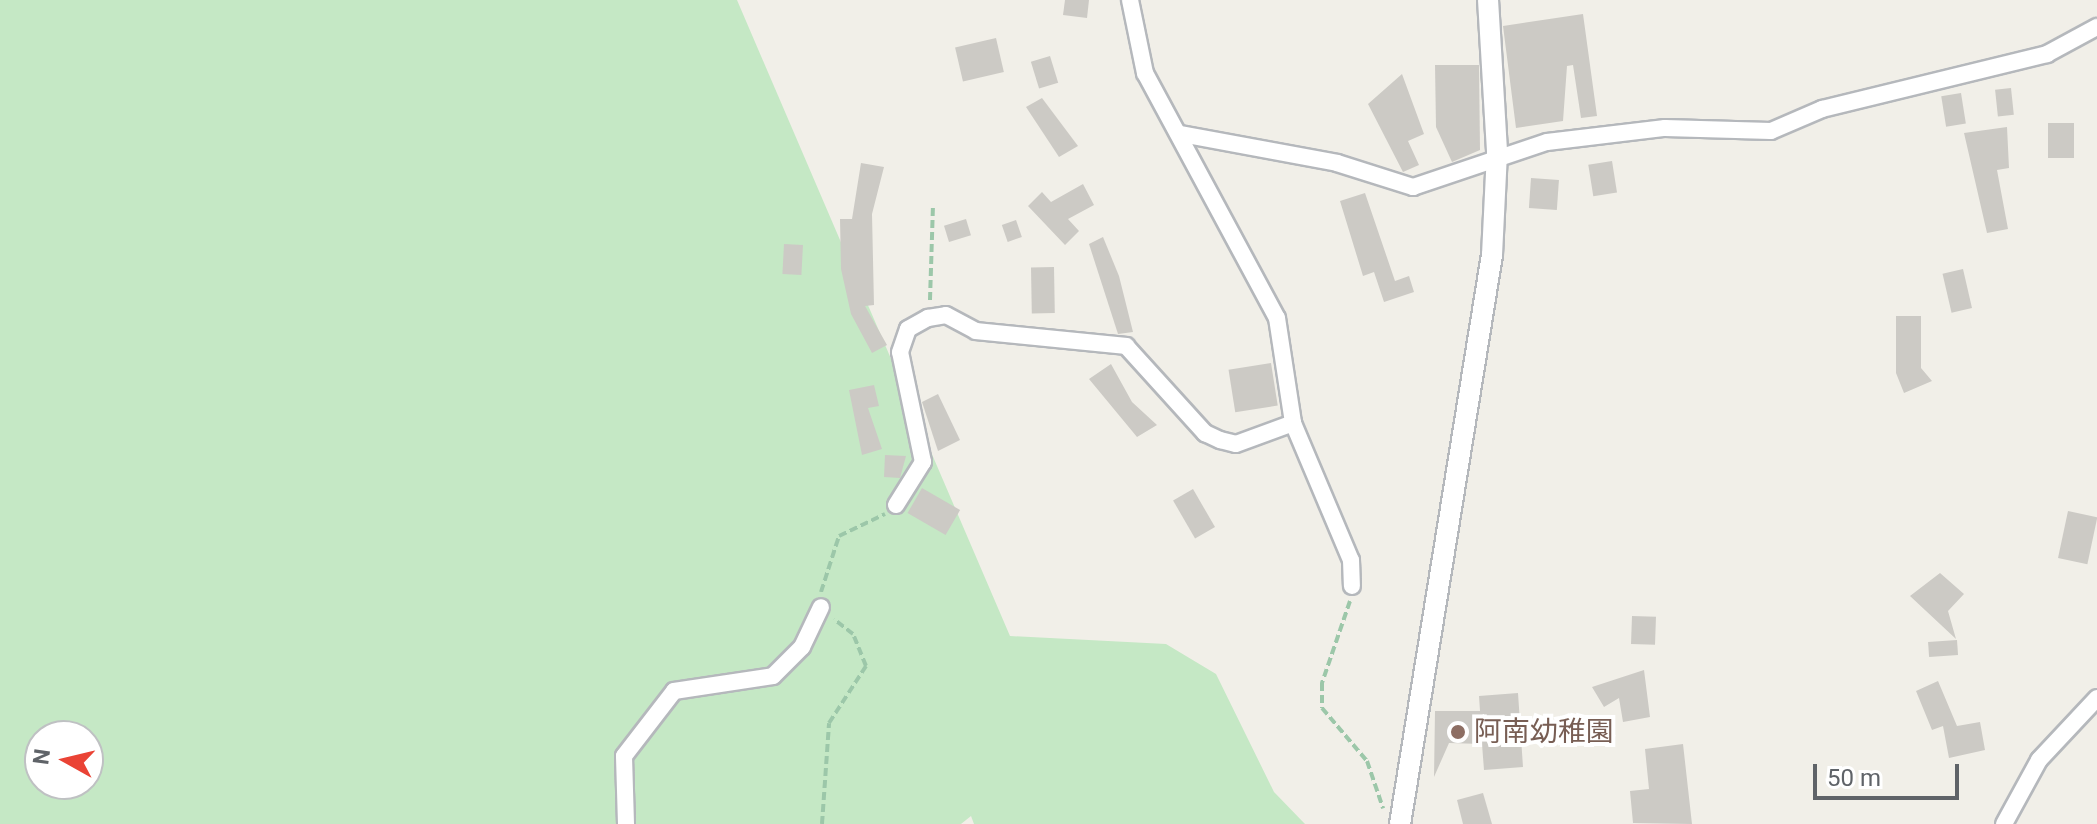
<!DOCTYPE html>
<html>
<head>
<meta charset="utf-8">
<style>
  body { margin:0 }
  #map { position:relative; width:2097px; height:824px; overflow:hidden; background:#f1efe8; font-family:Roboto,"Noto Sans JP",sans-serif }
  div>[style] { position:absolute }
  .green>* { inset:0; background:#c5e8c5 }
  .building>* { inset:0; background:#cccac5; transform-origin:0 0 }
  .path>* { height:4px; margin-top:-2px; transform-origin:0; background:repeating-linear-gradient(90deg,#9cc7a9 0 8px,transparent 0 12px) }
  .roads { filter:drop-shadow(2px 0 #b5b8bc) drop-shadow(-2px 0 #b5b8bc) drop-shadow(0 2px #b5b8bc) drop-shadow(0 -2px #b5b8bc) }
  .minor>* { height:16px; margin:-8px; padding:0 8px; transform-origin:8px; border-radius:8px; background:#fff }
  .tertiary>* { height:20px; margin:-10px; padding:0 10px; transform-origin:10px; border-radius:10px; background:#fff }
  .dots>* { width:22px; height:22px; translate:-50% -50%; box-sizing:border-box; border:4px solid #fff; border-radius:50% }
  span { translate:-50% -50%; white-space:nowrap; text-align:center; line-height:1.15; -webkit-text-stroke:8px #fff; paint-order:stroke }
  .education-label { font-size:28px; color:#785e54 }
  .left { translate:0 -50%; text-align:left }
  .north { position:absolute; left:24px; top:720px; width:80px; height:80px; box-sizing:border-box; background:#fff; border:2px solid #bfc1c3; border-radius:50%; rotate:278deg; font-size:22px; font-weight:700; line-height:32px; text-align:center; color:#5f6368 }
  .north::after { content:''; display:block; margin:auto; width:28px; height:36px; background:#ea4335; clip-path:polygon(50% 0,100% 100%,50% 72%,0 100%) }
  .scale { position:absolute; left:1813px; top:764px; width:146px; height:36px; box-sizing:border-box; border:4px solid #5f6368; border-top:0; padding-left:10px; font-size:24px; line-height:28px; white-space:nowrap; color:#5f6368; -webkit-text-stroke:6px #fff; paint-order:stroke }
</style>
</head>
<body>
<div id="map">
  <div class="green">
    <div style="clip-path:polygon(evenodd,0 0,737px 0,1010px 636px,1166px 644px,1216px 674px,1274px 792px,1305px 824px,974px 824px,971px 816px,961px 824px,0 824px,0 0,40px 736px,88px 736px,88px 784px,40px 784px,40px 736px)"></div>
  </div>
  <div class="building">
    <div style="clip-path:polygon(1065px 0,1089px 0,1087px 18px,1063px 15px)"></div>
    <div style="clip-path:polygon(1583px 14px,1597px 116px,1581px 118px,1573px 65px,1567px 66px,1563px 121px,1516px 128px,1503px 26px)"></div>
    <div style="left:996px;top:38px;width:35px;height:42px;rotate:77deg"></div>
    <div style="left:1050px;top:56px;width:28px;height:20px;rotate:73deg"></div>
    <div style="clip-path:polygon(1435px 65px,1479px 65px,1480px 150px,1452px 162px,1436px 127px)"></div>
    <div style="clip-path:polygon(1402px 74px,1424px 134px,1408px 141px,1419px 165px,1403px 172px,1368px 104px)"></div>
    <div style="left:2011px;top:88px;width:27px;height:16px;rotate:84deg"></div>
    <div style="left:1961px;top:93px;width:31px;height:20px;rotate:81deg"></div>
    <div style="clip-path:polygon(1042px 98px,1078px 146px,1059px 157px,1026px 107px)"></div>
    <div style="left:2048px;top:123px;width:26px;height:35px"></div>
    <div style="clip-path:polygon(2007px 127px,2009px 168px,1997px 170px,2008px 229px,1987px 233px,1964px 133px)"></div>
    <div style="left:1612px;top:161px;width:32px;height:24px;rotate:81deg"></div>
    <div style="clip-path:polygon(861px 163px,884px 167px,872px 214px,874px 305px,865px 306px,887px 345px,872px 353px,851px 314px,841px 269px,840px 219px,852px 219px)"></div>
    <div style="left:1531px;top:178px;width:28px;height:30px;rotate:4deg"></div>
    <div style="clip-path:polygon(1083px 184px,1094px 205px,1068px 219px,1079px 231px,1065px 245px,1028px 206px,1042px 192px,1051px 202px)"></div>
    <div style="clip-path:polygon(1365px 193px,1395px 281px,1409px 276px,1414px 292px,1384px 302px,1374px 272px,1363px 276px,1340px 201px)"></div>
    <div style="left:966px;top:219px;width:17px;height:23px;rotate:73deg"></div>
    <div style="left:1016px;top:220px;width:18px;height:15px;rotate:71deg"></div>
    <div style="clip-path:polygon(1103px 237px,1119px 276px,1133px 332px,1118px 334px,1089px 244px)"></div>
    <div style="left:784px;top:244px;width:19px;height:30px;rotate:3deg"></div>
    <div style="left:1054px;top:267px;width:46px;height:23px;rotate:89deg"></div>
    <div style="left:1963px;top:269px;width:40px;height:21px;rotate:77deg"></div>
    <div style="clip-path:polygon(1896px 316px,1921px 316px,1921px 368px,1932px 381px,1904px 393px,1896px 373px)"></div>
    <div style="left:1271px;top:363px;width:43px;height:43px;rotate:81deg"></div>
    <div style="clip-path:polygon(1111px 364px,1132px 402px,1157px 425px,1137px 437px,1089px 379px)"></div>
    <div style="clip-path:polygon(874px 385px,879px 406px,868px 408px,882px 449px,862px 455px,849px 390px)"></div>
    <div style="clip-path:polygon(938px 394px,960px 440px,938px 451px,922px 402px)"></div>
    <div style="clip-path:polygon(885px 455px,906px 456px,900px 478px,884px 477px)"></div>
    <div style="left:922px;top:488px;width:44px;height:29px;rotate:30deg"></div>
    <div style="left:1193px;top:489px;width:44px;height:23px;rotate:60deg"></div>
    <div style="left:2068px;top:511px;width:30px;height:48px;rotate:12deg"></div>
    <div style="clip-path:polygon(1940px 573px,1964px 594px,1948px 611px,1956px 639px,1910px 596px)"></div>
    <div style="left:1632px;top:616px;width:24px;height:28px;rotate:2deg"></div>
    <div style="left:1957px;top:640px;width:15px;height:29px;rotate:86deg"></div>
    <div style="clip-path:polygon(1644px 670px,1650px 717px,1623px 722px,1619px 698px,1604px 707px,1592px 687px)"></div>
    <div style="clip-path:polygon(1938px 681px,1957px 726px,1980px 722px,1985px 750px,1949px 758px,1943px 726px,1932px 730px,1916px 691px)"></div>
    <div style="clip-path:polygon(1518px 693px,1523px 767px,1484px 770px,1482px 744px,1449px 743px,1434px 777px,1435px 711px,1480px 711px,1479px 696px)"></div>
    <div style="clip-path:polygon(1683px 744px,1692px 824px,1633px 823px,1630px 791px,1649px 789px,1645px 749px)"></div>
    <div style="clip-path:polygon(1483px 793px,1492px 824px,1463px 824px,1457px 800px)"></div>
  </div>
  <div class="path">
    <div style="left:930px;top:300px;width:96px;rotate:-88.2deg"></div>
    <div style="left:821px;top:592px;width:59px;rotate:-72.2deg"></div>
    <div style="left:839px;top:536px;width:51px;rotate:-25.6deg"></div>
    <div style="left:1350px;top:601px;width:87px;rotate:108.9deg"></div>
    <div style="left:1322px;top:683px;width:25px;rotate:90deg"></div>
    <div style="left:1322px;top:708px;width:70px;rotate:49.7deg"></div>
    <div style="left:1367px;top:761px;width:50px;rotate:71.2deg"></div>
    <div style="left:822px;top:824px;width:101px;rotate:-86deg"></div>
    <div style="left:829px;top:723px;width:68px;rotate:-57deg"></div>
    <div style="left:866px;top:666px;width:35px;rotate:-112deg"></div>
    <div style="left:853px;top:634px;width:24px;rotate:-142deg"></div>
  </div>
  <div class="roads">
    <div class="minor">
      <div style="left:1130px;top:0;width:75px;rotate:78.4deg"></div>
      <div style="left:1145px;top:73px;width:278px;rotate:61.7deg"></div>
      <div style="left:1277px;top:318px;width:106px;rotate:81.3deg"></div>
      <div style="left:1293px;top:423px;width:149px;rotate:67.1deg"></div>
      <div style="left:1351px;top:560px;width:26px;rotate:88deg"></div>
      <div style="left:1181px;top:134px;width:159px;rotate:10.5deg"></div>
      <div style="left:1337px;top:163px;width:80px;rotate:17.5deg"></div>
      <div style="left:1413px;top:187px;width:141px;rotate:-18.6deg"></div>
      <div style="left:1547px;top:142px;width:119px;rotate:-6.8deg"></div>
      <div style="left:1665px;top:128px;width:106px;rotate:1.6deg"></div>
      <div style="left:1771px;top:131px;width:56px;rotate:-23.3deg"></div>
      <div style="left:1822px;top:109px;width:232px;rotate:-13.7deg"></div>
      <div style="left:2047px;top:54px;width:57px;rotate:-28.4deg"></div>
      <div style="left:896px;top:505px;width:51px;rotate:-57.9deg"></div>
      <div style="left:923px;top:462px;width:112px;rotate:-101.8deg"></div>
      <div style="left:900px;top:352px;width:24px;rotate:-71deg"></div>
      <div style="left:908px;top:329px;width:23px;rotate:-29deg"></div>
      <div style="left:928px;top:318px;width:18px;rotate:-9deg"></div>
      <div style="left:946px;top:315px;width:34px;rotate:28deg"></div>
      <div style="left:976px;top:331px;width:151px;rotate:5.7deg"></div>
      <div style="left:1126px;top:346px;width:118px;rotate:47.8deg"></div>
      <div style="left:1205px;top:433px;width:17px;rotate:25deg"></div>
      <div style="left:1220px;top:440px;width:16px;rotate:14deg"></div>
      <div style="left:1236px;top:444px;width:61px;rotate:-20.2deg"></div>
      <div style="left:626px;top:824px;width:68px;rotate:-91.7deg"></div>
      <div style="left:624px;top:756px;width:82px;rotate:-52.4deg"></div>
      <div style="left:674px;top:691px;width:100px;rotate:-8.6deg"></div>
      <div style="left:773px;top:676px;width:41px;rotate:-45deg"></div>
      <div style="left:802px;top:647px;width:44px;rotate:-64.6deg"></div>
      <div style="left:2004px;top:824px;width:73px;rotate:-61.3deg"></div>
      <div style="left:2039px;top:760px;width:85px;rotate:-46.9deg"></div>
    </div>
    <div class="tertiary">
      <div style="left:1400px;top:824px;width:576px;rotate:-80.82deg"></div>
      <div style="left:1492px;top:255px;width:104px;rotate:-87.2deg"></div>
      <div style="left:1497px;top:151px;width:151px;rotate:-93.4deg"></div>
    </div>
  </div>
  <div class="dots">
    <div style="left:1458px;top:732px;background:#8d6e63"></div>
  </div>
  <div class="education-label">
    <span class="left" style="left:1474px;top:732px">阿南幼稚園</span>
  </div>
  <div class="north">N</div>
  <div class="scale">50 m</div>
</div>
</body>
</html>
